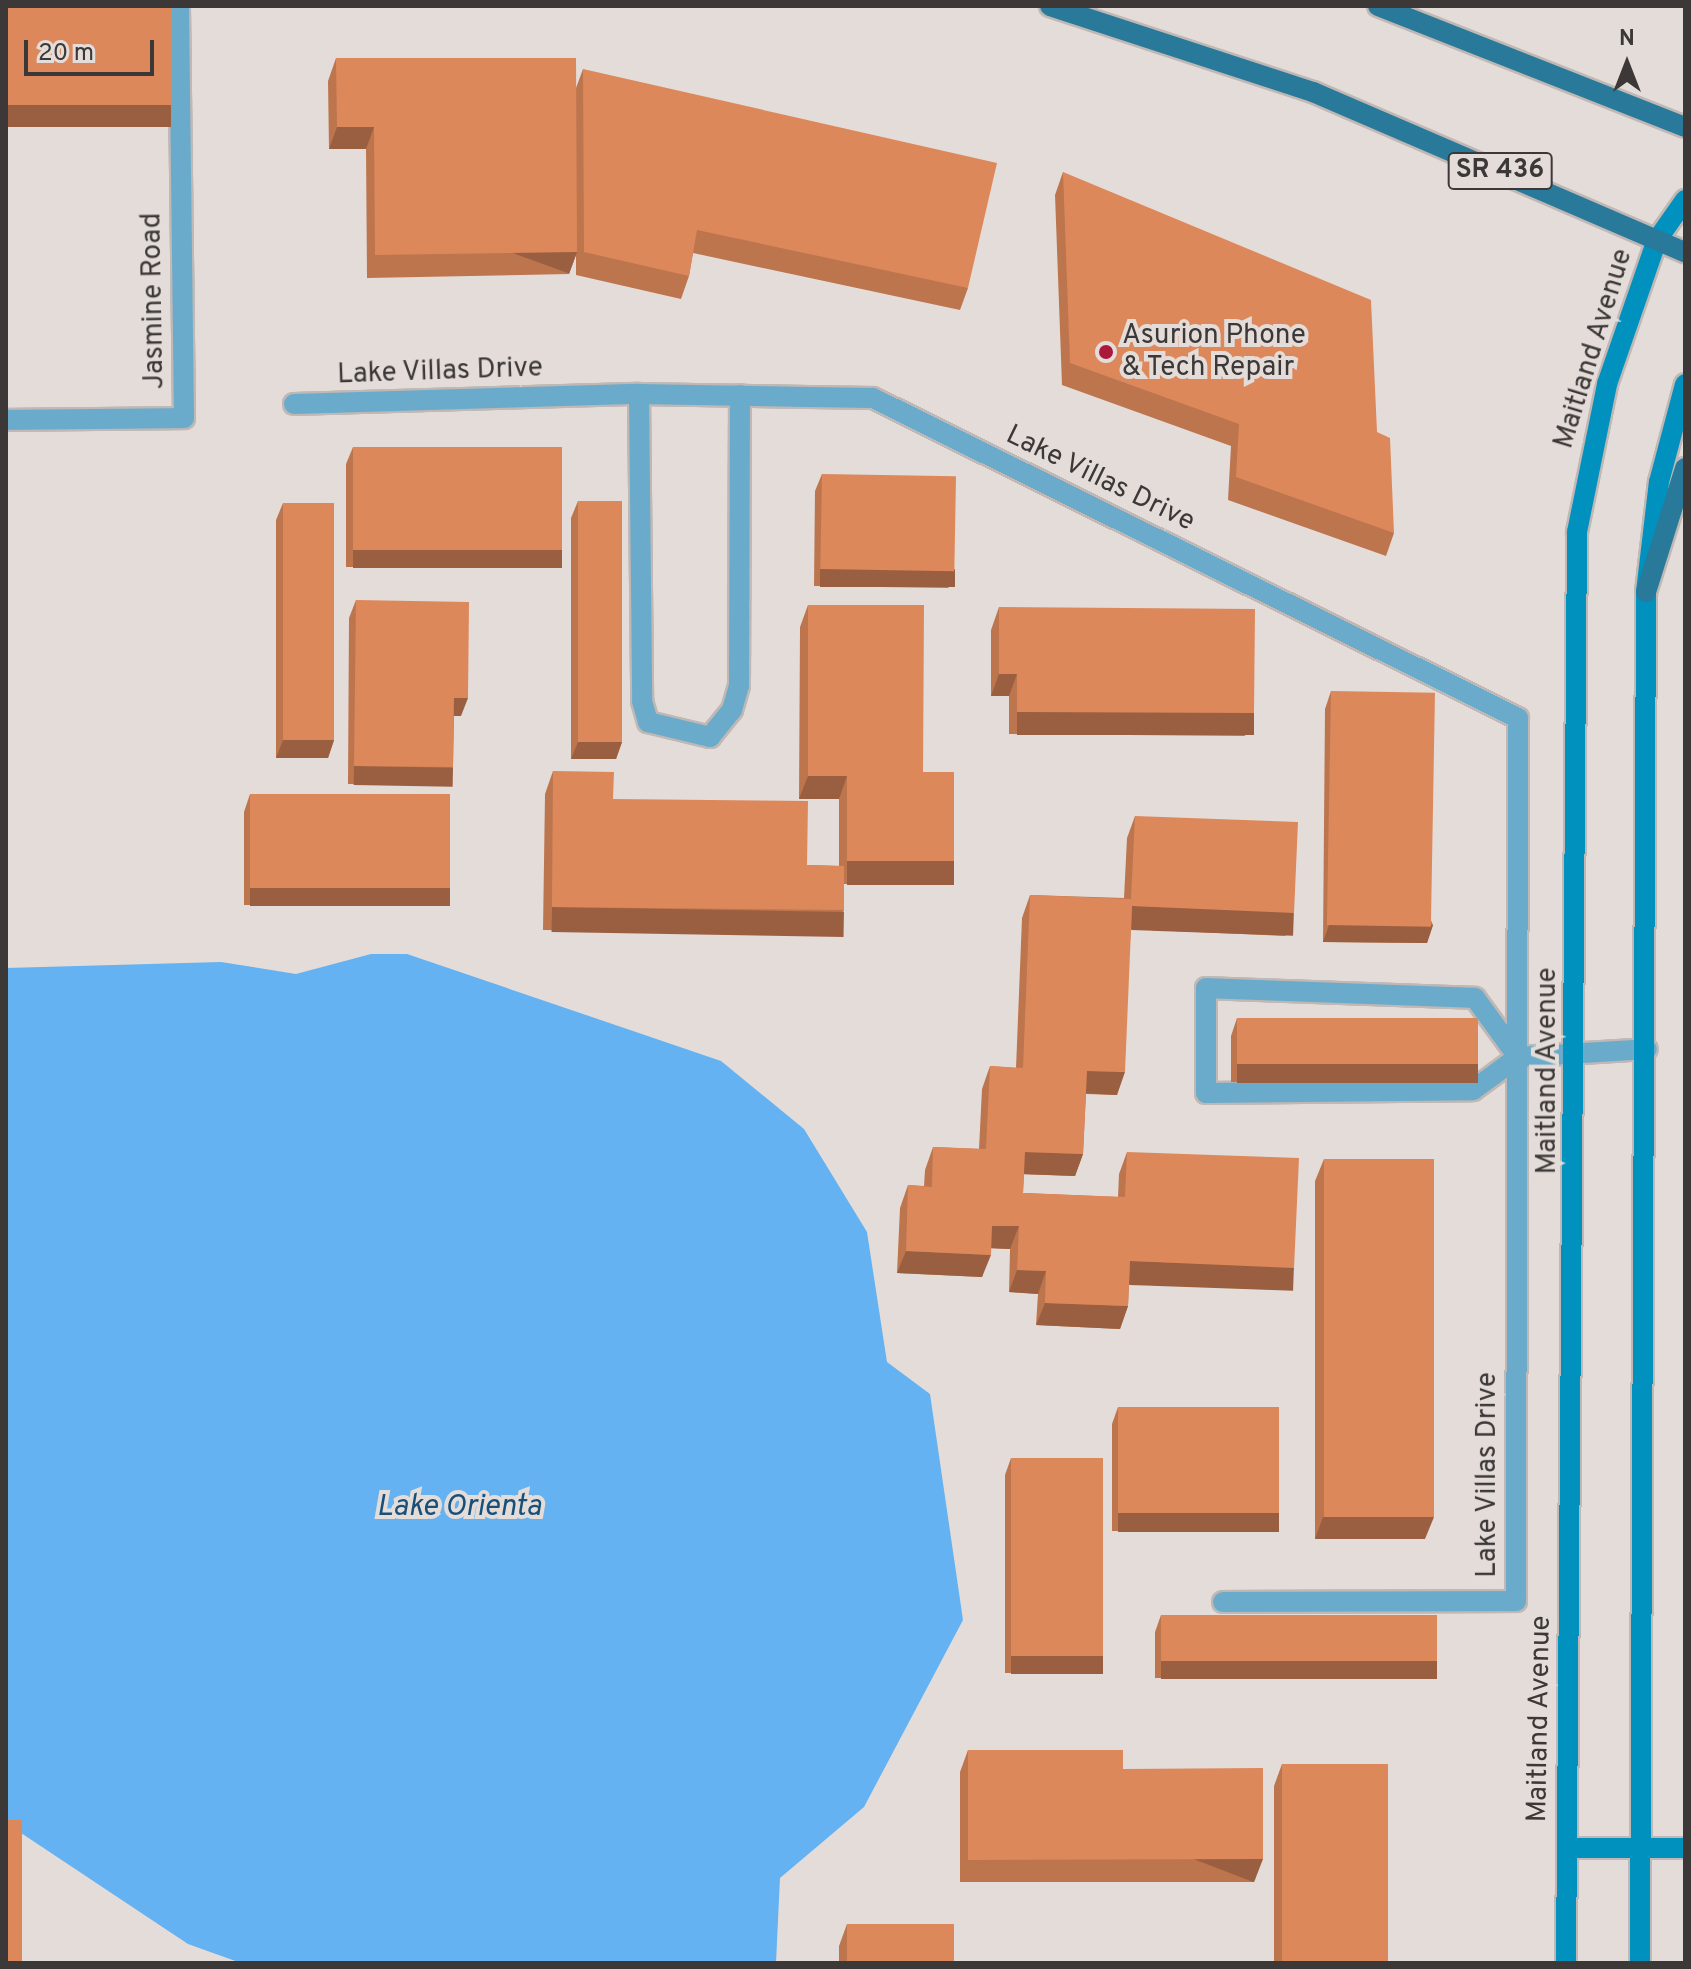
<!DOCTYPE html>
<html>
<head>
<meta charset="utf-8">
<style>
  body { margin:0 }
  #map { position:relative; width:1691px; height:1969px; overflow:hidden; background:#e4dcd9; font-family:Overpass,sans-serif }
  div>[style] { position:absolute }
  .water>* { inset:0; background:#64b2f1 }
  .roads { filter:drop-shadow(2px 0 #bfb8b5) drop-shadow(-2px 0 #bfb8b5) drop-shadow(0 2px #bfb8b5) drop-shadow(0 -2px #bfb8b5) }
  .street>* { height:20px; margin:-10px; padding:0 10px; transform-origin:10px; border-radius:10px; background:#6aabcb }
  .secondary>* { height:20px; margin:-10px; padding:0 10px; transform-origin:10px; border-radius:10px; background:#0191bf }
  .primary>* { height:20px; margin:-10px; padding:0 10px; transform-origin:10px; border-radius:10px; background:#29799a }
  .wall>* { inset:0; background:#bd754e }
  .shaded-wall>* { inset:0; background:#9a5f40; transform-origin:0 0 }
  .building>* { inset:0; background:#dc885b; transform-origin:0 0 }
  .dots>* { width:22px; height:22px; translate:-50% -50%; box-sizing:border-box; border:4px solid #e4dcd9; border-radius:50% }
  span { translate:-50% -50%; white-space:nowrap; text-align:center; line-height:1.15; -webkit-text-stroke:8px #e4dcd9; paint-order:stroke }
  .shield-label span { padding:2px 6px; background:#e4dcd9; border:2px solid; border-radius:6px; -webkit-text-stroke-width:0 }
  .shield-label { font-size:26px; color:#3b3837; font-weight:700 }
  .street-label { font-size:28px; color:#3b3837 }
  .poi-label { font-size:28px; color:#3b3837 }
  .left { translate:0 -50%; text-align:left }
  .water-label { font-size:30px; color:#175079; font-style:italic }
  .frame { position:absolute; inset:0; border:8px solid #3b3837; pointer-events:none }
  .north { position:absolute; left:1587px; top:24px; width:80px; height:80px; -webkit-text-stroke:6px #e4dcd9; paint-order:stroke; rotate:0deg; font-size:22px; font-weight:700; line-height:32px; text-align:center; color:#3b3837 }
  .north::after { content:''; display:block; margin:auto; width:28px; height:36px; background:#3b3837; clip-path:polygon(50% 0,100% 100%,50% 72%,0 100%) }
  .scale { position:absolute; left:24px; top:40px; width:130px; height:36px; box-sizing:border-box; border:4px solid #3b3837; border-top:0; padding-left:10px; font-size:24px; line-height:28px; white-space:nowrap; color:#3b3837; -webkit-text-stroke:6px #e4dcd9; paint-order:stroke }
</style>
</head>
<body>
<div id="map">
  <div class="water">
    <div style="clip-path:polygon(371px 954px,407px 954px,721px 1061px,804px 1129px,867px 1232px,887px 1362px,930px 1394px,963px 1620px,864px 1807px,780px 1878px,776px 1963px,241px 1963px,188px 1944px,6px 1823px,6px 968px,221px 962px,296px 974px)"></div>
  </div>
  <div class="roads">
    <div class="street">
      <div style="left:639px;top:394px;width:307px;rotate:89.4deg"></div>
      <div style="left:642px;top:701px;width:22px;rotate:74deg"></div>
      <div style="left:648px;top:722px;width:64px;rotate:13.6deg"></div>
      <div style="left:710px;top:737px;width:35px;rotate:-51deg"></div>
      <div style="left:732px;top:710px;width:25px;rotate:-74deg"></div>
      <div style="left:739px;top:686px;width:291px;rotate:-89.8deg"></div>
      <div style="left:294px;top:404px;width:345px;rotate:-1.7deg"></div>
      <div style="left:639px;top:394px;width:234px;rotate:1deg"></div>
      <div style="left:873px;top:398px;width:720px;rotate:26.39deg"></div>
      <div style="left:1518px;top:718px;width:883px;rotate:90.13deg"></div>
      <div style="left:1516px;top:1601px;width:293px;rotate:179.8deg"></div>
      <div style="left:6px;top:420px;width:178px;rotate:-0.6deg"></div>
      <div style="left:184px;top:418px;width:412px;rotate:-90.7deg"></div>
      <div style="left:1518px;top:1057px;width:73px;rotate:-126.1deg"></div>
      <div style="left:1475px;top:998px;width:269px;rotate:-177.9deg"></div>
      <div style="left:1206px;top:988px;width:105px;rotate:90deg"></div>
      <div style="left:1206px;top:1093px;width:267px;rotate:-0.6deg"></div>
      <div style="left:1473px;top:1090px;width:56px;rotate:-36.3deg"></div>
      <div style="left:1518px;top:1057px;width:129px;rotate:-3.5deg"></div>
    </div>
    <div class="secondary">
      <div style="left:1567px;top:1848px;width:118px"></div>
      <div style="left:1566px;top:1963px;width:1431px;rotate:-89.56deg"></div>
      <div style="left:1577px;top:532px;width:151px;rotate:-78.5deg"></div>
      <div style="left:1607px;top:384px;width:152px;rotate:-70.9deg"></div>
      <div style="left:1657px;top:240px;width:49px;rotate:-55deg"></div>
      <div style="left:1640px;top:1963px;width:1371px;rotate:-89.75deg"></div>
      <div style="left:1646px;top:592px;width:111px;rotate:-83.3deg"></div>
      <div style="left:1659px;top:482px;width:101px;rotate:-75.1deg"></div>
    </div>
    <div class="primary">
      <div style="left:1050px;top:6px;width:277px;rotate:18.1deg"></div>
      <div style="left:1313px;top:92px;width:405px;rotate:23.3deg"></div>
      <div style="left:1378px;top:6px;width:330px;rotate:21.5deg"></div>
      <div style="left:1646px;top:592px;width:130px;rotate:-72.5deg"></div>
    </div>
  </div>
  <div class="wall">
    <div style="clip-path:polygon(336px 58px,576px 88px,583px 69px,968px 288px,960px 310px,693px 253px,689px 276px,681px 299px,576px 275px,576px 255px,569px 274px,367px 278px,366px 149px,329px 149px,328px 81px)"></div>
    <div style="clip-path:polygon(1063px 172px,1394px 533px,1386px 556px,1228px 500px,1231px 446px,1062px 385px,1055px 195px)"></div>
    <div style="clip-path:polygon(353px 447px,562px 550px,556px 567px,346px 567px,346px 464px)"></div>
    <div style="clip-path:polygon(822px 474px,949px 588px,814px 586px,815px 491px)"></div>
    <div style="clip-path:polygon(578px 501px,622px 742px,616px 759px,571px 759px,571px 518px)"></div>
    <div style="clip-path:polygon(283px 503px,334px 740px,328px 758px,276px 758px,276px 520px)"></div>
    <div style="clip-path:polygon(356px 600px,461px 716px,454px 716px,453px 767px,447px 785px,348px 784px,349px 618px)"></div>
    <div style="clip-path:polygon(808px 605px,923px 772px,946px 884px,844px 884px,844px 910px,836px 933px,543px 930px,545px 794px,553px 771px,613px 799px,807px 865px,839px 866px,839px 799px,799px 799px,800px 627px)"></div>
    <div style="clip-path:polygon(999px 607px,1246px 736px,1009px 734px,1009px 696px,991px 696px,991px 630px)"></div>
    <div style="clip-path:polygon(1331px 691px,1433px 925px,1427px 943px,1323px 942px,1325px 709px)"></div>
    <div style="clip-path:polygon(250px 794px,450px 888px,444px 905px,244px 905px,244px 812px)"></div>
    <div style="clip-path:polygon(1135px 816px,1286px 936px,1131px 929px,1117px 1095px,1086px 1094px,1083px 1154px,1075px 1176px,1024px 1174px,1023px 1193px,1118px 1197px,1119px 1174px,1127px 1152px,1294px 1268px,1286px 1290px,1129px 1284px,1128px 1306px,1120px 1329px,1036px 1325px,1038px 1294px,1009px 1292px,1010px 1249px,991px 1248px,982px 1277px,897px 1273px,900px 1208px,908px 1185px,924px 1186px,925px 1170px,933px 1147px,979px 1149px,982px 1089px,990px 1066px,1016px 1068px,1022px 918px,1030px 895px,1124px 898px,1127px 838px)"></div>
    <div style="clip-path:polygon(1237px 1018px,1478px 1064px,1472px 1082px,1231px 1082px,1231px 1036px)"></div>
    <div style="clip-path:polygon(1324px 1159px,1425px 1539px,1315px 1539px,1315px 1181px)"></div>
    <div style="clip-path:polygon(1118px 1407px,1279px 1513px,1272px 1531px,1112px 1531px,1112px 1424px)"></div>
    <div style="clip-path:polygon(1011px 1458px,1103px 1656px,1096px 1673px,1005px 1673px,1005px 1475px)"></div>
    <div style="clip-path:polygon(1161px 1615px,1437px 1661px,1431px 1678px,1155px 1678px,1155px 1632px)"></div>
    <div style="clip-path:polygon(968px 1750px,1123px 1769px,1254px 1882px,960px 1882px,960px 1772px)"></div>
    <div style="clip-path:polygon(1282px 1764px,1389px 1963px,1274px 1963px,1274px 1786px)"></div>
    <div style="clip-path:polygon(847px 1924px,954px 1963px,839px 1963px,839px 1946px)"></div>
  </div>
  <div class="shaded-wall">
    <div style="left:6px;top:105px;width:165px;height:22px"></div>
    <div style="clip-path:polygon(337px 127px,374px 127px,366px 149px,329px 149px)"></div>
    <div style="left:577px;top:252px;width:23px;height:202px;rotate:110deg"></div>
    <div style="left:353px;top:550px;width:209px;height:18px"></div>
    <div style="left:820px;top:569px;width:135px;height:18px"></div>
    <div style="clip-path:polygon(999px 674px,1017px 674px,1009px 696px,991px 696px)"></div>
    <div style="clip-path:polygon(454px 698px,468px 698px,461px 716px,448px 716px)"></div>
    <div style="left:1017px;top:712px;width:237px;height:23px"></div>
    <div style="clip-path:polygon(283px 740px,334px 740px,328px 758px,276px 758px)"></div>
    <div style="clip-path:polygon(578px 742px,622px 742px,616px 759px,571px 759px)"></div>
    <div style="left:354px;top:766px;width:99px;height:19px;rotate:1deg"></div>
    <div style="clip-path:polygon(808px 776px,847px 776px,839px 799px,799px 799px)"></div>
    <div style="left:847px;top:861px;width:107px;height:24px"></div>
    <div style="left:250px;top:888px;width:200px;height:18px"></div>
    <div style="left:1132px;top:906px;width:162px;height:24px;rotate:2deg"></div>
    <div style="left:552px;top:907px;width:292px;height:25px;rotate:1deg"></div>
    <div style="clip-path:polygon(1329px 925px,1433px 925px,1427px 943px,1323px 942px)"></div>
    <div style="left:1237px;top:1064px;width:241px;height:19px"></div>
    <div style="clip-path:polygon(1087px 1071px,1125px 1072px,1117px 1095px,1078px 1093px)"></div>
    <div style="clip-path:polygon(1025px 1152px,1083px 1154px,1075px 1176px,1017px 1174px)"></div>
    <div style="clip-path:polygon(992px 1226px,1019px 1226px,1010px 1249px,984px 1248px)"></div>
    <div style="clip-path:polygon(906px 1251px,991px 1255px,982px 1277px,897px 1273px)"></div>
    <div style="left:1130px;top:1261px;width:164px;height:24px;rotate:2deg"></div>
    <div style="clip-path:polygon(1017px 1270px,1046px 1271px,1038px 1294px,1009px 1292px)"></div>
    <div style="clip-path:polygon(1045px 1303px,1128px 1306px,1120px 1329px,1036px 1325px)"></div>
    <div style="left:1118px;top:1513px;width:161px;height:19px"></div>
    <div style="clip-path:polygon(1323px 1517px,1434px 1517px,1425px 1539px,1315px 1539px)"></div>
    <div style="left:1011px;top:1656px;width:92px;height:18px"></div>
    <div style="left:1161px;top:1661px;width:276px;height:18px"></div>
    <div style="left:1263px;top:1859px;width:25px;height:295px;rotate:111deg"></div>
  </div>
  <div class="building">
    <div style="left:6px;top:6px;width:165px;height:99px"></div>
    <div style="clip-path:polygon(336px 58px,576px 58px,577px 252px,375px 255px,374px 127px,337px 127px)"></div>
    <div style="clip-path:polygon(583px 69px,997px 163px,968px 288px,697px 230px,689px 276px,584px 252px)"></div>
    <div style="clip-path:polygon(1063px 172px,1371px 300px,1377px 432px,1390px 438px,1394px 533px,1236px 477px,1239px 424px,1070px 363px)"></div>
    <div style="left:353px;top:447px;width:209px;height:103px"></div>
    <div style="left:822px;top:474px;width:134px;height:95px;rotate:1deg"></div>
    <div style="left:578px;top:501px;width:44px;height:241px"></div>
    <div style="left:283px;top:503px;width:51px;height:237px"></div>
    <div style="clip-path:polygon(356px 600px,469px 602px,468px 698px,454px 698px,453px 767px,354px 766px)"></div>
    <div style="clip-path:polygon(808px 605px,924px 605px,923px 772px,954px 772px,954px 861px,847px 861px,847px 776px,808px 776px)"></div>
    <div style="clip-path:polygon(999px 607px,1255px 609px,1254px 713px,1017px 712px,1017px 674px,999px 674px)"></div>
    <div style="left:1331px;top:691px;width:104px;height:234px;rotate:1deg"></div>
    <div style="clip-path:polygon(553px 771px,614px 772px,613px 799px,808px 801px,807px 865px,844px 866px,844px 910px,552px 907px)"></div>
    <div style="left:250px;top:794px;width:200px;height:94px"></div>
    <div style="clip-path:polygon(1135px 816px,1298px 822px,1294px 913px,1132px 906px,1125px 1072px,1087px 1071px,1083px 1154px,1025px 1152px,1023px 1193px,1125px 1197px,1127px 1152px,1299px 1158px,1294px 1268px,1130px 1261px,1128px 1306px,1045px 1303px,1046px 1271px,1017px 1270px,1019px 1226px,992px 1226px,991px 1255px,906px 1251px,908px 1185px,932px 1187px,933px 1147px,986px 1149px,990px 1066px,1023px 1068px,1030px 895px,1131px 899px)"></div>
    <div style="left:1237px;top:1018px;width:241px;height:46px"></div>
    <div style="left:1324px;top:1159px;width:110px;height:358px"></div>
    <div style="left:1118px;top:1407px;width:161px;height:106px"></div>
    <div style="left:1011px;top:1458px;width:92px;height:198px"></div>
    <div style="left:1161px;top:1615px;width:276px;height:46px"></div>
    <div style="clip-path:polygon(968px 1750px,1123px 1750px,1123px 1769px,1263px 1768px,1263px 1859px,968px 1860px)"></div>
    <div style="left:1282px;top:1764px;width:106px;height:199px"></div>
    <div style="left:6px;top:1820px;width:16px;height:143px"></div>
    <div style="left:847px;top:1924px;width:107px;height:39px"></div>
  </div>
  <div class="dots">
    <div style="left:1106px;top:352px;background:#ac173c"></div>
  </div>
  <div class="shield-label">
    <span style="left:1500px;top:171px">SR 436</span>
  </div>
  <div class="street-label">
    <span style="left:154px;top:301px;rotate:-91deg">Jasmine Road</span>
    <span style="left:1594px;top:349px;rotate:-73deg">Maitland Avenue</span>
    <span style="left:440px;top:372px;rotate:-2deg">Lake Villas Drive</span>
    <span style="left:1100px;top:479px;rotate:26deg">Lake Villas Drive</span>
    <span style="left:1548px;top:1071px;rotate:-90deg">Maitland Avenue</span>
    <span style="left:1488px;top:1475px;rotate:-90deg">Lake Villas Drive</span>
    <span style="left:1540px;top:1719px;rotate:-89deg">Maitland Avenue</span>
  </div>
  <div class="poi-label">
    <span class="left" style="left:1122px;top:352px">Asurion Phone<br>&amp; Tech Repair</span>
  </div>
  <div class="water-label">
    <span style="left:459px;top:1508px">Lake Orienta</span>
  </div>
  <div class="frame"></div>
  <div class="north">N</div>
  <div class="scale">20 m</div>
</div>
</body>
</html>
